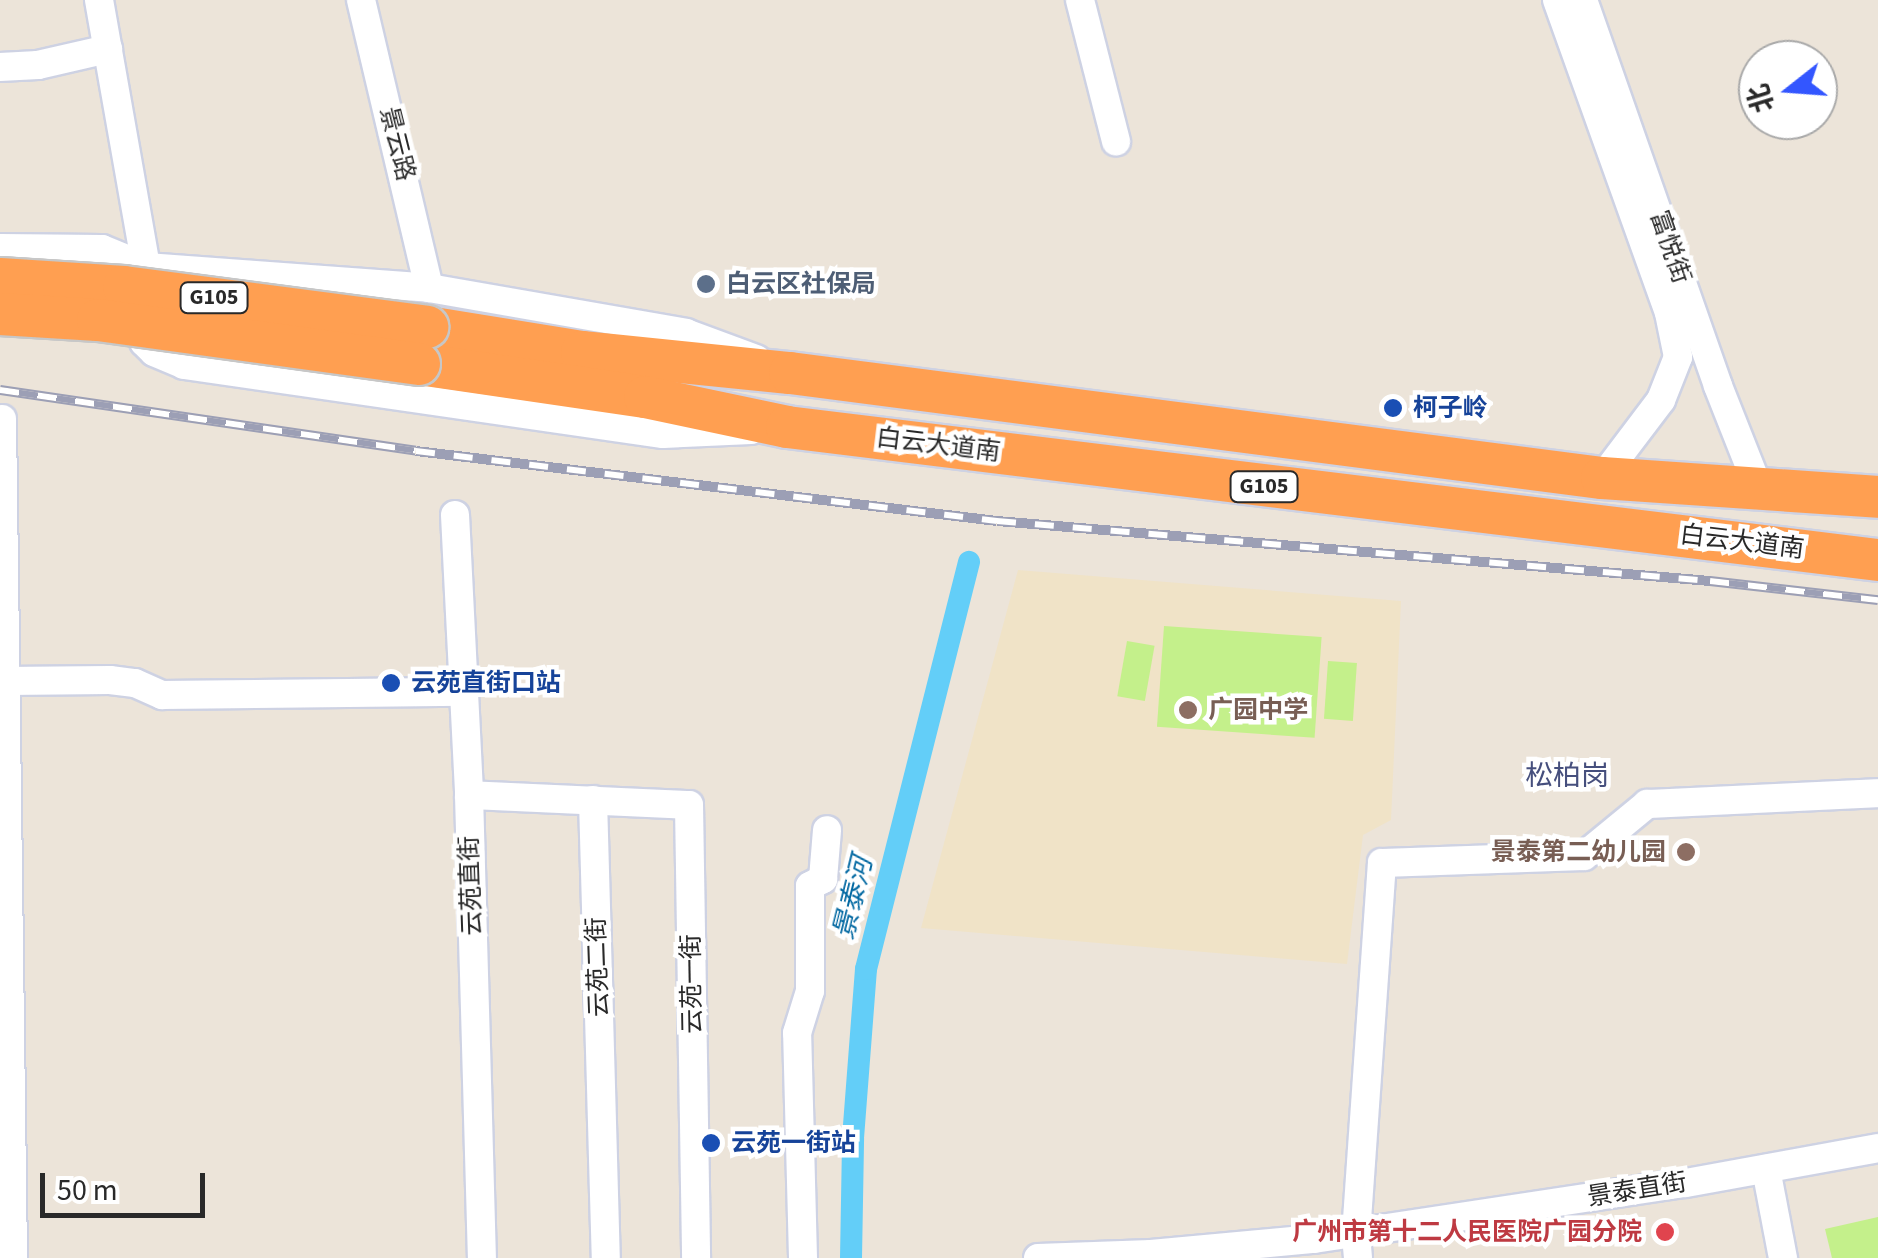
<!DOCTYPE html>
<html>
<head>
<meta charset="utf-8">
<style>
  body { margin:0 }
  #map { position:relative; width:1878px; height:1258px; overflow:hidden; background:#ece4d9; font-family:"Source Sans 3","Noto Sans SC",sans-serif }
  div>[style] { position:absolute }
  .education>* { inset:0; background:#f0e3c7 }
  .pitch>* { inset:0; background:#c4f08b; transform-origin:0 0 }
  .canal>* { height:22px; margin:-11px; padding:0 11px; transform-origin:11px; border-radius:11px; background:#63cef8 }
  .roads { filter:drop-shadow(2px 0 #ced2e3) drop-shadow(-2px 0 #ced2e3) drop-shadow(0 2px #ced2e3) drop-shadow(0 -2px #ced2e3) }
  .minor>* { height:28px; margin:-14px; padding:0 14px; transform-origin:14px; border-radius:14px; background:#fff }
  .highway>* { height:42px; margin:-21px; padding:0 21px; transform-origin:21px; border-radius:21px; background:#ff9f51 }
  .rail>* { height:10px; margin-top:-5px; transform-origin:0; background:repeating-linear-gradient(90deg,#fff 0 19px,#9c9fb5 0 38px); box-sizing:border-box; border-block:2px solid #9c9fb5 }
  .bridges { filter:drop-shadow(2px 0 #c7c7c7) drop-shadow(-2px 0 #c7c7c7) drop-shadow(0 2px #c7c7c7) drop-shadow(0 -2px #c7c7c7) }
  .highway-bridge>* { height:42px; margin:-21px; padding:0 21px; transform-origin:21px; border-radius:21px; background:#ff9f51 }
  .dots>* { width:28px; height:28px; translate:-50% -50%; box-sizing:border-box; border:5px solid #fff; border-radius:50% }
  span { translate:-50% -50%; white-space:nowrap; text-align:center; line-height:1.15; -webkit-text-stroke:9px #fff; paint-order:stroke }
  .shield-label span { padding:2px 8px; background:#fff; border:2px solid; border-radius:8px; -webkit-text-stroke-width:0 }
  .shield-label { font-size:22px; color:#292929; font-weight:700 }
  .street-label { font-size:25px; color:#292929 }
  .service-label { font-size:25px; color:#4e5e75; font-weight:700 }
  .left { translate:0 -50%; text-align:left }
  .transit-label { font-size:25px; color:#164399; font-weight:700 }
  .education-label { font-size:25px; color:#785e54; font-weight:700 }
  .right { translate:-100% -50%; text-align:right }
  .health-label { font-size:25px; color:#be3a42; font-weight:700 }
  .neighbourhood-label { font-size:28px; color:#464f7d }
  .water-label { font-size:28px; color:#0369a2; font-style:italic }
  .north { position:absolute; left:1738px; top:40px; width:100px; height:100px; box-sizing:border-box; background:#fff; border:2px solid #a9a9a9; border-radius:50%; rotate:253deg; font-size:28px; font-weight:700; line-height:40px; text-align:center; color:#292929 }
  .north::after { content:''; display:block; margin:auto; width:35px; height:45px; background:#3356ff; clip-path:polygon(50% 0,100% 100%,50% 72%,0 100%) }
  .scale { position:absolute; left:40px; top:1173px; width:165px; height:45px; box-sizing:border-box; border:5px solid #292929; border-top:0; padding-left:12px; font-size:30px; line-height:35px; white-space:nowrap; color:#292929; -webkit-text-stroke:8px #fff; paint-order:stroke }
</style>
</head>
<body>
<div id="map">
  <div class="education">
    <div style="clip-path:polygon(1018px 570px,1401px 601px,1391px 820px,1363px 835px,1347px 964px,921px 928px)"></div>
  </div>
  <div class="pitch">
    <div style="left:1164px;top:626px;width:158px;height:101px;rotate:4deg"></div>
    <div style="left:1127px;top:641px;width:28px;height:56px;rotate:10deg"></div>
    <div style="left:1328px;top:661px;width:29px;height:58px;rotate:4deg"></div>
    <div style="clip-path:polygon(1878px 1217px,1878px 1258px,1832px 1258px,1825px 1229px)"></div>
  </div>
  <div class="canal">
    <div style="left:851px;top:1258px;width:120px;rotate:-89deg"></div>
    <div style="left:853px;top:1138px;width:169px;rotate:-85.6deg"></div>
    <div style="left:866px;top:969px;width:420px;rotate:-75.8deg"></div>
  </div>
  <div class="roads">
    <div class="minor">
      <div style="left:99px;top:0;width:271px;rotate:80deg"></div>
      <div style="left:146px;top:267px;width:53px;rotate:98.7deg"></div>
      <div style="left:138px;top:319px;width:24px;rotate:75deg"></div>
      <div style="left:144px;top:342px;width:14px;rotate:45deg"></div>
      <div style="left:154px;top:352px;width:33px;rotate:23deg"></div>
      <div style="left:184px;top:365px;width:484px;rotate:8.2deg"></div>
      <div style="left:663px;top:434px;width:88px;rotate:-2.6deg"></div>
      <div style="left:361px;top:0;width:296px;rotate:76.7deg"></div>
      <div style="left:1080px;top:0;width:146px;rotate:75.7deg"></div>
      <div style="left:1557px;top:0;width:332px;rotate:70.3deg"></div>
      <div style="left:1669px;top:313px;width:45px;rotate:78.4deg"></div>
      <div style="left:1678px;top:357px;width:46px;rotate:111.6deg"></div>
      <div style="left:1661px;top:400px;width:98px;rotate:127.1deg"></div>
      <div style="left:1583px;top:0;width:409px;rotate:70.7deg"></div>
      <div style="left:1718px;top:386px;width:114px;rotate:68.4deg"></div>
      <div style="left:0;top:67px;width:38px;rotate:-3deg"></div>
      <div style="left:38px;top:65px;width:72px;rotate:-12.9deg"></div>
      <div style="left:0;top:248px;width:102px;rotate:0.6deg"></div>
      <div style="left:102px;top:249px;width:48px;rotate:22.2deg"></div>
      <div style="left:146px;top:267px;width:284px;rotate:4.2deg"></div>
      <div style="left:429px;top:288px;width:261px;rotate:9.9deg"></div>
      <div style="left:686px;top:333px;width:75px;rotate:20.4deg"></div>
      <div style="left:2px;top:419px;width:839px;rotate:89.25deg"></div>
      <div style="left:455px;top:515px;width:280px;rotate:87.1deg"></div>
      <div style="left:469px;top:795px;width:463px;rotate:88.4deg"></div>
      <div style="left:5px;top:681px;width:105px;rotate:-0.5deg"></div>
      <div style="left:110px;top:680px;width:25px;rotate:7deg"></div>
      <div style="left:135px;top:683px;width:30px;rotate:24deg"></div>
      <div style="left:162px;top:695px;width:302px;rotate:-0.6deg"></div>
      <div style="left:469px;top:795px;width:220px;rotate:2.6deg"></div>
      <div style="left:689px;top:805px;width:453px;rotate:89.1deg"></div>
      <div style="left:593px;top:800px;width:458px;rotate:88.4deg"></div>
      <div style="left:1766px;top:1169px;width:91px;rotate:79.2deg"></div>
      <div style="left:803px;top:1258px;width:225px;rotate:-91.5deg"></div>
      <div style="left:797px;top:1033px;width:44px;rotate:-72.8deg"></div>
      <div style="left:810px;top:991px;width:105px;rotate:-90deg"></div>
      <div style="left:810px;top:886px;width:15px;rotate:-28deg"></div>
      <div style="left:823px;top:879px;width:49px;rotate:-85.3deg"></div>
      <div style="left:1038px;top:1258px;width:113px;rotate:-2deg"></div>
      <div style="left:1151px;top:1254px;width:164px;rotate:-5.3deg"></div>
      <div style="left:1314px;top:1239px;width:376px;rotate:-8.6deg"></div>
      <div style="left:1686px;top:1183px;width:195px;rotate:-10.3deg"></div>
      <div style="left:1358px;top:1258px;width:24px;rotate:-95deg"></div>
      <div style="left:1356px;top:1234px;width:372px;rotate:-86deg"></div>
      <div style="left:1382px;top:863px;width:202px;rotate:-2deg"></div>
      <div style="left:1584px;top:856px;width:82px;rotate:-39.5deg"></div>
      <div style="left:1647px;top:804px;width:231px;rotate:-2.7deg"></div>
    </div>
    <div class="highway">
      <div style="left:427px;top:327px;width:157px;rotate:9.2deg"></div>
      <div style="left:582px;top:352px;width:209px;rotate:5.8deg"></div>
      <div style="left:790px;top:373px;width:819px;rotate:7.37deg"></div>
      <div style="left:1602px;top:478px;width:277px;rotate:3.9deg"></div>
      <div style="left:419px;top:364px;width:228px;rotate:8.3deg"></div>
      <div style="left:645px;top:397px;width:145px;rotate:11.9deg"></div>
      <div style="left:787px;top:427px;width:1099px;rotate:6.95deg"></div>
    </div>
  </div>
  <div class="rail">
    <div style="left:0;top:390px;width:420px;rotate:8.3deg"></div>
    <div style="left:416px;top:451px;width:585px;rotate:6.87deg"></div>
    <div style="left:997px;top:521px;width:716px;rotate:4.81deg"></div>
    <div style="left:1710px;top:581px;width:169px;rotate:6.5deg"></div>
  </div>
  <div class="bridges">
    <div class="highway-bridge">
      <div style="left:0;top:279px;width:124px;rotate:3.7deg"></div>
      <div style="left:124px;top:287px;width:306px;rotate:7.5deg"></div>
      <div style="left:0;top:314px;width:98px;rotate:3.5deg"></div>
      <div style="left:98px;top:320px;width:324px;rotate:7.8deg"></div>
    </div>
  </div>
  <div class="dots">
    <div style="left:706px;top:284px;background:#5c6f8a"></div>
    <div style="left:1393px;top:408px;background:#1a4fb4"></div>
    <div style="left:391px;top:683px;background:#1a4fb4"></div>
    <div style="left:1188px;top:710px;background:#8d6e63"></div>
    <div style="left:1686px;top:852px;background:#8d6e63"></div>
    <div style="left:711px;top:1143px;background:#1a4fb4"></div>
    <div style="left:1665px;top:1232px;background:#e0444e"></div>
  </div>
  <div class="shield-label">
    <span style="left:214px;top:298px">G105</span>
    <span style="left:1264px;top:487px">G105</span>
  </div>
  <div class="street-label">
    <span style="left:397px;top:144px;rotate:76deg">景云路</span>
    <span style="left:1670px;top:247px;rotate:71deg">富悦街</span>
    <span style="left:938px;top:445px;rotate:7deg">白云大道南</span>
    <span style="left:1742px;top:542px;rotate:7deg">白云大道南</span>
    <span style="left:471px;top:886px;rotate:-92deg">云苑直街</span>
    <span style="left:598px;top:967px;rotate:-92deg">云苑二街</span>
    <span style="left:692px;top:984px;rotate:-91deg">云苑一街</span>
    <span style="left:1637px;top:1190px;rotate:-9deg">景泰直街</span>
  </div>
  <div class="service-label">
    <span class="left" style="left:726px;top:284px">白云区社保局</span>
  </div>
  <div class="transit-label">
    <span class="left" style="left:1413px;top:408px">柯子岭</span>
    <span class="left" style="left:411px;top:683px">云苑直街口站</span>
    <span class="left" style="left:731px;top:1143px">云苑一街站</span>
  </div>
  <div class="education-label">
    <span class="left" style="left:1208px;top:710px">广园中学</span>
    <span class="right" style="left:1666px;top:852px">景泰第二幼儿园</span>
  </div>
  <div class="health-label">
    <span class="right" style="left:1642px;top:1232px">广州市第十二人民医院广园分院</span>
  </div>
  <div class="neighbourhood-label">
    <span style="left:1567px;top:776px">松柏岗</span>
  </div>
  <div class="water-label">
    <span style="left:853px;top:898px;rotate:-76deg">景泰河</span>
  </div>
  <div class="north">北</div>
  <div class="scale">50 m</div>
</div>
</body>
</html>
